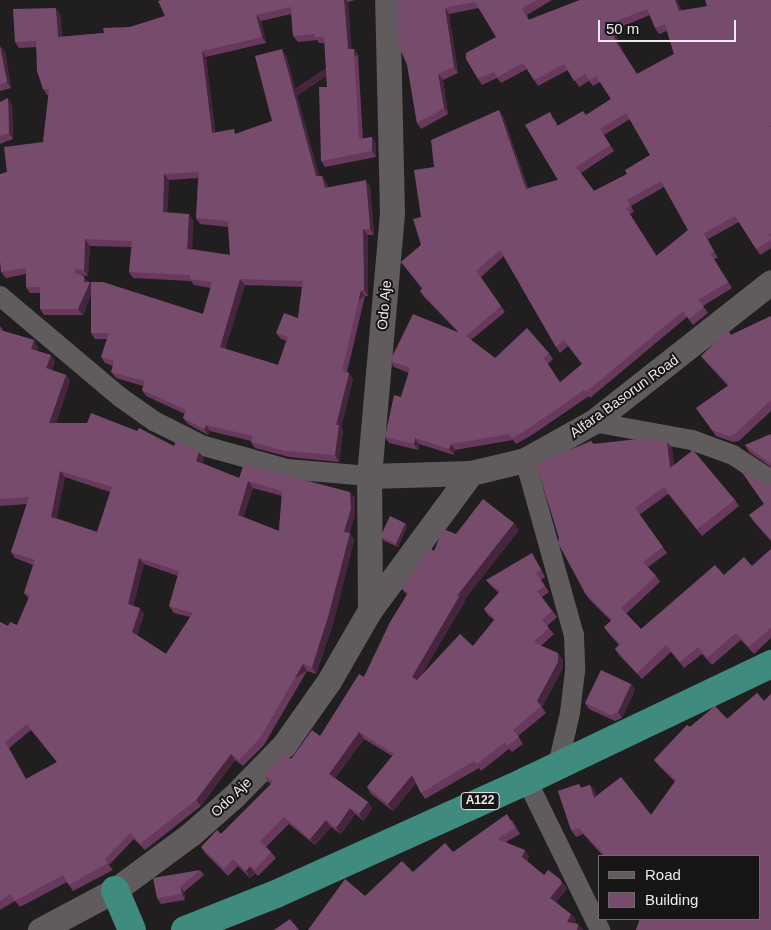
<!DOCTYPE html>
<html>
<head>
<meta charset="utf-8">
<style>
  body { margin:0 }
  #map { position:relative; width:771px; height:930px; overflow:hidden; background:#211e20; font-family:Helvetica,sans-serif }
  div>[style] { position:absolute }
  .minor>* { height:20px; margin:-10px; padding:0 10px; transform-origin:10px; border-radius:10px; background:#605c5e }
  .tertiary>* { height:25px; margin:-12.5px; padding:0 12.5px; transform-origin:12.5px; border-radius:12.5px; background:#605c5e }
  .trunk>* { height:28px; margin:-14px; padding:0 14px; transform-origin:14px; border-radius:14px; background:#3f8b7f }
  .wall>* { inset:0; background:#69385d }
  .shaded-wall>* { inset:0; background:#46263e; transform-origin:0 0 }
  .building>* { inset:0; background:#774b6c; transform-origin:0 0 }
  span { translate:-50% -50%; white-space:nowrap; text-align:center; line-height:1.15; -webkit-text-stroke:4px #181517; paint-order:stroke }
  .shield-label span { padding:1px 4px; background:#181517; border:1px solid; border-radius:4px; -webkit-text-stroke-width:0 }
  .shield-label { font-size:12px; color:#eceaec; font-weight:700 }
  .street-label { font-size:14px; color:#eceaec }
  .legend { position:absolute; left:598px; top:855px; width:162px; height:65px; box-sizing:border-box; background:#181517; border:1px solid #6d6a6c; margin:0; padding:6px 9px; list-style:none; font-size:15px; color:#eceaec }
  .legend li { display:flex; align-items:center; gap:10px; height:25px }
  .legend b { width:25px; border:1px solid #6d6a6c }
  .scale { position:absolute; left:598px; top:20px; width:138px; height:22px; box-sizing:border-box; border:2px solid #eceaec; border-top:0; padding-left:6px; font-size:15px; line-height:18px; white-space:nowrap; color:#eceaec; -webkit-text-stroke:4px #181517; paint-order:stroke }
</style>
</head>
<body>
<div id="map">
  <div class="minor">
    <div style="left:0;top:296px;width:157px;rotate:40.1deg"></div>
    <div style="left:120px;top:397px;width:42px;rotate:35.2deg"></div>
    <div style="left:154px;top:421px;width:56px;rotate:26.6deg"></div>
    <div style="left:204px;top:446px;width:86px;rotate:15.5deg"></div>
    <div style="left:287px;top:469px;width:82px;rotate:4.9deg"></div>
    <div style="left:593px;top:422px;width:101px;rotate:10.3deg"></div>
    <div style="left:692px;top:440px;width:44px;rotate:20.1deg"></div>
    <div style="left:733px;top:455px;width:45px;rotate:33.3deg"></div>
    <div style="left:525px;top:460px;width:182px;rotate:74.4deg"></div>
    <div style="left:574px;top:635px;width:36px;rotate:88deg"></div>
    <div style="left:575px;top:671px;width:42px;rotate:96.8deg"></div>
    <div style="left:570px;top:713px;width:53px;rotate:103deg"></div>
    <div style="left:533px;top:793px;width:153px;rotate:63.9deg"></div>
  </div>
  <div class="tertiary">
    <div style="left:369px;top:476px;width:102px;rotate:-1.7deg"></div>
    <div style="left:471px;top:473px;width:56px;rotate:-13.5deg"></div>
    <div style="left:525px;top:460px;width:78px;rotate:-29.2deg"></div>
    <div style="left:593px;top:422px;width:226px;rotate:-38.2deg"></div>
    <div style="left:370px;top:610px;width:170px;rotate:-53.6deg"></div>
    <div style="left:40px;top:930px;width:85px;rotate:-28.1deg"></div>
    <div style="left:115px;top:890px;width:94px;rotate:-36.4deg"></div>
    <div style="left:191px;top:834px;width:56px;rotate:-41.4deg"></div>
    <div style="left:233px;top:797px;width:73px;rotate:-45.6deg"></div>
    <div style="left:284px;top:745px;width:78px;rotate:-54.9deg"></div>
    <div style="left:329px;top:681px;width:82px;rotate:-60deg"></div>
    <div style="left:370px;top:610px;width:134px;rotate:-90.4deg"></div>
    <div style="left:369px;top:476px;width:264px;rotate:-85deg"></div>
    <div style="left:392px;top:213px;width:213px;rotate:-91.3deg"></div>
  </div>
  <div class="trunk">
    <div style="left:115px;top:890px;width:43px;rotate:67deg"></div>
    <div style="left:185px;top:930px;width:98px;rotate:-21.6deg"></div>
    <div style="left:276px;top:894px;width:274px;rotate:-24.3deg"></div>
    <div style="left:526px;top:781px;width:272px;rotate:-25.5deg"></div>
  </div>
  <div class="wall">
    <div style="clip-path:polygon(evenodd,161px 0,355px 0,348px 2px,351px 49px,354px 49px,358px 55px,363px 139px,372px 137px,376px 144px,376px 157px,325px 167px,321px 161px,327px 87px,325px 43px,319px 43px,317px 40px,298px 42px,293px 36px,291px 14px,261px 21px,266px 43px,206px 57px,215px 133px,237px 134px,272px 121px,286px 55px,319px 176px,322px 176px,326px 182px,328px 187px,370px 186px,374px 235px,368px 235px,368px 296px,365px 296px,347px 372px,353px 379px,341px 427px,343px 431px,339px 462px,289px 457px,255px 448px,251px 442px,251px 441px,210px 431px,208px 435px,188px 424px,183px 418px,185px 414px,146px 396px,142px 390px,143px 386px,116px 378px,111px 372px,113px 366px,105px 363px,101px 357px,107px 339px,95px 339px,91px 333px,91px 295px,83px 315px,44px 315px,40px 309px,40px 293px,30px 293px,26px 287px,26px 274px,6px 278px,1px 272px,7px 172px,43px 142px,49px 95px,47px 95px,43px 89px,36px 47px,19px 48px,15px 42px,60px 14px,62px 37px,104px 33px,130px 27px,165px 16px,161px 0,198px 178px,196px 218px,200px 224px,228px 227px,230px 255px,192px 249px,193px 220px,167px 213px,169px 180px,198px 178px,161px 0,90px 246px,132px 247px,129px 272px,133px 278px,191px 281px,194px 285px,211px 288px,203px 314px,91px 284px,81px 275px,88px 276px,90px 246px,161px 0,245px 285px,302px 287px,298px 318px,276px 333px,281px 339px,286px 341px,278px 365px,225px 349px,245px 285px)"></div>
    <div style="clip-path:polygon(evenodd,397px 0,552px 0,527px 15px,529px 20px,580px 0,677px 0,681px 10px,771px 0,771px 248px,760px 255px,739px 222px,708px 239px,718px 258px,714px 259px,732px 288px,703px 306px,708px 313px,693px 325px,687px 317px,590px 398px,589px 396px,532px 435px,516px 444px,513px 440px,455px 450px,454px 455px,419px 444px,418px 450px,389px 443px,385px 437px,401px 397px,409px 373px,394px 367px,390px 361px,458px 332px,424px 297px,420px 291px,422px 289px,401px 262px,421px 245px,421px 217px,434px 167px,503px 116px,528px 188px,558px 180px,554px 118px,558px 126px,586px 115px,611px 99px,600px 82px,593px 86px,589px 81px,579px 87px,568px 70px,538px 86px,527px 69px,501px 83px,497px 78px,482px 85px,478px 79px,496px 37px,479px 8px,449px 14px,458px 73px,443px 80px,448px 114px,421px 129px,417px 123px,397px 0,650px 15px,655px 28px,659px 34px,667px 31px,674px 54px,637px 74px,622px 50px,614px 30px,650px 15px,397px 0,630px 119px,650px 155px,627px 174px,594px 191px,581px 173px,614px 151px,604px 135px,630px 119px,397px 0,664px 187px,688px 230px,657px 256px,630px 214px,634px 212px,631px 206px,664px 187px,397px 0,504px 256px,556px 347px,560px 353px,568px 346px,582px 364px,560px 382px,548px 364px,553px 359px,549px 353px,495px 358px,471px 340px,505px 312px,481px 277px,504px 256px)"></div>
    <div style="clip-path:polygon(0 46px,5px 52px,11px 88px,0 91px)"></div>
    <div style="clip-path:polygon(0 102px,12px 104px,13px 139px,0 144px)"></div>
    <div style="clip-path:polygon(771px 316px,771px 411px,739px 441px,733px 442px,716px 436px,696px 408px,728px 386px,706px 362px,701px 356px,731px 335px)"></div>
    <div style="clip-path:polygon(evenodd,0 326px,3px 330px,3px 331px,34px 340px,38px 347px,37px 351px,55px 361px,52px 370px,66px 375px,70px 381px,56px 423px,174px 446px,204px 458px,202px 463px,239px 478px,350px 492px,355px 498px,355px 515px,349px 533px,354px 540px,333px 624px,316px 674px,307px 671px,264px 745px,243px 766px,235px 760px,201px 806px,145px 850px,134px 839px,109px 865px,113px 870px,73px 891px,67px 882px,20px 907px,15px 901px,0 910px,0 622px,8px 626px,17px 625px,29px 599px,24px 593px,33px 565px,15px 558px,11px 552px,27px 504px,0 506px,0 326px,65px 477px,110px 492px,97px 532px,56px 518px,65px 477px,0 326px,253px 488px,282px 496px,279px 531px,243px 517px,253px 488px,0 326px,144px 564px,178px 576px,169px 606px,174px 613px,190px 617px,166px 654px,137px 635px,144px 614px,133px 606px,144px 564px,0 326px,31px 730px,57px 762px,26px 779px,9px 748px,31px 730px)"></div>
    <div style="clip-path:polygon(771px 434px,771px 467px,749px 452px,745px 445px)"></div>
    <div style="clip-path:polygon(591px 441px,594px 444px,667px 442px,672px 448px,674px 465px,735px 500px,739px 506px,702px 536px,668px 494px,639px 515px,667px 553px,648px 567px,656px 576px,660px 582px,626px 614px,641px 629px,724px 575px,752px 566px,771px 549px,771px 638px,754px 654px,741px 640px,712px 665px,702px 654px,684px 668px,671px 652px,642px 679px,619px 655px,615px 649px,619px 645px,609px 634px,604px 627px,611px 621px,589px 599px,585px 593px,559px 538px)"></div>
    <div style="clip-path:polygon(771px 483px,771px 541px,754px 522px,749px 515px,764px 504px,766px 485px)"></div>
    <div style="clip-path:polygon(405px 523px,407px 526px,398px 547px,384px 541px,382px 538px)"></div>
    <div style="clip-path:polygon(514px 523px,519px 530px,464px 600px,465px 601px,421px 675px,473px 646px,494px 620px,488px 615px,484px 609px,499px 593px,491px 586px,486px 580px,536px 560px,545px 577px,541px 580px,549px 592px,542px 597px,557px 617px,547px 626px,554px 634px,541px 646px,563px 660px,563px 668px,542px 707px,546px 713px,518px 736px,523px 744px,512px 752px,509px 749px,481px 771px,479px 768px,425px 799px,421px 793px,416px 783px,393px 811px,371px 794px,367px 787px,392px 756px,364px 739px,335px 778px,368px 802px,372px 808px,364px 821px,355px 814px,341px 834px,331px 827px,315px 845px,289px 824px,266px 847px,271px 852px,276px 858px,258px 876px,255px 873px,250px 878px,238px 866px,228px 876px,205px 853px,201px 847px,221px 834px,271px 784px,268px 782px,264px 775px,291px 759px,320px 736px,364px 677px,407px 595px,402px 589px,434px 551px,456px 534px)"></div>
    <div style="clip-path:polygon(631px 684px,635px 690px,622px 718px,615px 721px,589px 709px,585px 703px)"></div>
    <div style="clip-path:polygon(757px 693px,764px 701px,771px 694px,771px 930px,636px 930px,640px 919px,760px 919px,760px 856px,603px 856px,583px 834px,576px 837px,571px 830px,558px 791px,579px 784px,582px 788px,590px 785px,595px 791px,596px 796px,621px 777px,651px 815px,675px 782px,659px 766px,654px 760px,687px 725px,690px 727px,715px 706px,727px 719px)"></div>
    <div style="clip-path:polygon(512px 820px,520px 834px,506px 842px,529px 856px,527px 861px,544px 875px,565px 885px,567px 889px,556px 902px,576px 920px,574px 923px,578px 924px,582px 930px,308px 930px,365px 896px,453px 852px)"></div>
    <div style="clip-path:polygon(200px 870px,204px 875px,184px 892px,185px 900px,161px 904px,157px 898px)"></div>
  </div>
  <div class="shaded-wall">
    <div style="clip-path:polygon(344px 0,346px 0,348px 2px,352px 55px,348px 49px)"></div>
    <div style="clip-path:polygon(675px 0,677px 0,683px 17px,679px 11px)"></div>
    <div style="clip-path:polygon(56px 8px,60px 14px,62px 43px,58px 37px)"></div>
    <div style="clip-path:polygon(445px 8px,449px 14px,458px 73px,454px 67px)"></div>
    <div style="clip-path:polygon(256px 15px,261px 21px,266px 43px,262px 37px)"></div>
    <div style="clip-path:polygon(609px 24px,614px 30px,622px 50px,617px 44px)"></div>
    <div style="clip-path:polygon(0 46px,5px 52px,11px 88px,7px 82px)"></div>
    <div style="clip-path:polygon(282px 49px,286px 55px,321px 182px,316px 176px)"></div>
    <div style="left:354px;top:49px;width:7px;height:90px;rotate:56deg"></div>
    <div style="clip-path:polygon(202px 51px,206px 57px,216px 139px,212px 133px)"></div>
    <div style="clip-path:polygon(438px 74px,443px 80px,448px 114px,444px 108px)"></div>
    <div style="clip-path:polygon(8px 98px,12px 104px,13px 139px,9px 133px)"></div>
    <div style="clip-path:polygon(499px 110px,503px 116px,530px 195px,526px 189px)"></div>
    <div style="clip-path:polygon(372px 137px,376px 144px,376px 157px,372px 151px)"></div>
    <div style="clip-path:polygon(164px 174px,169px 180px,167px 218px,163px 212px)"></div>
    <div style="clip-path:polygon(322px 176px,326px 182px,329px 194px,325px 188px)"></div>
    <div style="clip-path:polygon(366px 180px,370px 186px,374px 235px,370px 229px)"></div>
    <div style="clip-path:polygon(189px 214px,193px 220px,192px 255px,187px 249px)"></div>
    <div style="clip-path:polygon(363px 229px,368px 235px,368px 296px,364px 290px)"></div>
    <div style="clip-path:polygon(704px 233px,708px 239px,718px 258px,714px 252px)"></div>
    <div style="clip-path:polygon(85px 239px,90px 246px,88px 276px,84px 270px)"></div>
    <div style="clip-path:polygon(84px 276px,88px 282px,90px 282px,94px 288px,83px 315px,78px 309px,84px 282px)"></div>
    <div style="clip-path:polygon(240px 279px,245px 285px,224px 353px,220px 347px)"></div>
    <div style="left:361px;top:290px;width:7px;height:83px;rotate:56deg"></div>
    <div style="clip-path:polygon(34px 340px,38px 347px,36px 355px,31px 349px)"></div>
    <div style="clip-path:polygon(51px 355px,55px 361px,51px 375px,46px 368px)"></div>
    <div style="clip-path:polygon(349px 373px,353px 379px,341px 427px,343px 431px,339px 462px,335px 455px,336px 425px)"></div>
    <div style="clip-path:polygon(66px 375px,70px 381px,54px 430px,49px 423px)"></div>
    <div style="clip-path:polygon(206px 425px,210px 431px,208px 435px,204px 429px)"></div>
    <div style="clip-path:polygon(415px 438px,419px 444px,418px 450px,414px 444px)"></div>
    <div style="clip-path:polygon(667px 442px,672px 448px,675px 475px,670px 468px)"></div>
    <div style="clip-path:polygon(451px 444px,455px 450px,454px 455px,449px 449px)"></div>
    <div style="clip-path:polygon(199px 452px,204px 458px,201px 468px,196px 461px)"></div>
    <div style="clip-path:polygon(60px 471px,65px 477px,56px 523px,51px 517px)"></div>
    <div style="clip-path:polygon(248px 481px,253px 488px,242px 521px,238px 515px)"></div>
    <div style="clip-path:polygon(350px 492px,355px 498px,355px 515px,348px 538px,344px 532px)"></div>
    <div style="clip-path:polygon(405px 523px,407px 526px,398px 547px,396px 544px)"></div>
    <div style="clip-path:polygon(514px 523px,519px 530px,464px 600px,465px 601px,417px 683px,412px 677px,456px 597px)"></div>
    <div style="clip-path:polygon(350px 533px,354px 540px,333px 624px,316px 674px,312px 667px)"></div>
    <div style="clip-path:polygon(139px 558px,144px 564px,132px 610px,128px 604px)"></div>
    <div style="clip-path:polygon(140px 608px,144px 614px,136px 638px,132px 632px)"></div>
    <div style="clip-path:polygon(558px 653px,563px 660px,563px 668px,542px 707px,537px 701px)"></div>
    <div style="left:303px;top:664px;width:8px;height:86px;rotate:60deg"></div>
    <div style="clip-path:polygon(631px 684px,635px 690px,622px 718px,618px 712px)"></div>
    <div style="clip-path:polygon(359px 732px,364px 739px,333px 781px,329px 774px)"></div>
    <div style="clip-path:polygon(231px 754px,235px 760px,201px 806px,196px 800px)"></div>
    <div style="clip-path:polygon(412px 775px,417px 781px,393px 811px,388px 804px)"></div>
    <div style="clip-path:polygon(590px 785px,595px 791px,599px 804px,594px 798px)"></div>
    <div style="clip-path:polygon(368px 802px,372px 808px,364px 821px,359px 814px)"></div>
    <div style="clip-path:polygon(350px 808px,355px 814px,341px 834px,336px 828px)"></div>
    <div style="clip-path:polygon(326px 820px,331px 827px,315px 845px,310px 839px)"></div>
    <div style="clip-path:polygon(525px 850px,529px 856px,526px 863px,522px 857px)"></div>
    <div style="clip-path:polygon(250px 866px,255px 873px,250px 878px,246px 871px)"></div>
    <div style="clip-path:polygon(560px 879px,567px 889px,554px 904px,550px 898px)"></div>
    <div style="clip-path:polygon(180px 887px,184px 892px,185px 900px,182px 894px)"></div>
    <div style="clip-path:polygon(571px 914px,576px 920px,571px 927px,567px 922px)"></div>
    <div style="clip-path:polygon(578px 924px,583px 930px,577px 930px)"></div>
  </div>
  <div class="building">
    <div style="clip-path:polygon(evenodd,161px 0,344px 0,348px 49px,354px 49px,359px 139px,372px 137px,372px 151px,321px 161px,319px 87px,327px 87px,324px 37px,315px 37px,315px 34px,293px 36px,291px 7px,256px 15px,262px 37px,202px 51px,212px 133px,234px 129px,235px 134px,272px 121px,255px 56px,282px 49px,316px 176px,322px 176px,325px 188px,366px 180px,370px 229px,363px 229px,364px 290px,361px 290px,342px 371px,349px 373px,336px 425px,339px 425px,335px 455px,285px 451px,251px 442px,253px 436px,206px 425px,204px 429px,183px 418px,186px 410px,142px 390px,145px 381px,111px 372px,114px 361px,101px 357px,109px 333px,91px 333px,91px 282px,103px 282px,203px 314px,212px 282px,190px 279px,190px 275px,129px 272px,132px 241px,85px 239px,84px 270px,75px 269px,74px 273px,84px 276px,84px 282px,90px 282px,78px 309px,40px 309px,40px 287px,26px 287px,26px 268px,1px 272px,0 261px,0 174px,7px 172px,4px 147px,43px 142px,49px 89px,43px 89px,37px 71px,36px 41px,15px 42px,13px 9px,56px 8px,58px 37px,104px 33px,103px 28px,130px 27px,165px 16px,158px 1px,161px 0,199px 172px,196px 218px,228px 221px,230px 255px,187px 249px,189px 214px,163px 212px,164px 174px,199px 172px,161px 0,240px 279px,303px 281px,298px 318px,284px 313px,276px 333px,288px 337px,278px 365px,220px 347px,240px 279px)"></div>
    <div style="clip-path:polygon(evenodd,397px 0,537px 0,522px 8px,528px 20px,580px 0,675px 0,679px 11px,707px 6px,705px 0,771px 0,771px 126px,769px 126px,771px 127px,771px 233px,769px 234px,771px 237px,771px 240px,756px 249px,735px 216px,704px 233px,714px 252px,710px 253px,728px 282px,698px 300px,704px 307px,689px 319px,683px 311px,586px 392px,584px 390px,528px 429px,512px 438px,510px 434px,451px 444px,449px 449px,415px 438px,414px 444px,385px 437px,394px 395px,401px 397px,410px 368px,390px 361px,413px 314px,460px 333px,420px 291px,423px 288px,401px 262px,421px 245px,413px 219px,421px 217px,414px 170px,434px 167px,431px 140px,499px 110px,526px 189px,558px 180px,525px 125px,550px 112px,557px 126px,583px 111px,586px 115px,611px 99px,596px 76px,589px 80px,585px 74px,574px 81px,564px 64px,534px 80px,523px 63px,497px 77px,494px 72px,478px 79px,466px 59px,466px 53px,496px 37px,475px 2px,445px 8px,454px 67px,438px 74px,444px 108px,417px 123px,407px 65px,398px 44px,397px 0,647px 9px,655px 28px,665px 24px,674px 54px,637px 74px,617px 44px,609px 24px,647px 9px,397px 0,626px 113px,650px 155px,625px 170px,627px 174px,594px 191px,576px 167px,610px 145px,600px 129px,626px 113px,397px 0,661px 181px,688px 230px,656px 256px,626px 208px,630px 206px,627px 200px,661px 181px,397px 0,500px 250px,556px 347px,564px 340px,582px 364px,560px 383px,544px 358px,549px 353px,527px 328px,495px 358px,466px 336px,501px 306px,476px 271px,500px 250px)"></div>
    <div style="clip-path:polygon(0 46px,7px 82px,0 84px)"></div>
    <div style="clip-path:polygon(8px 98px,9px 133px,0 136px,0 102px)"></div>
    <div style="clip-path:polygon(771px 316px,771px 400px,735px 434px,729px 436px,712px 430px,696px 408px,729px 385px,701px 356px,728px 330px,731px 335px)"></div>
    <div style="clip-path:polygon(evenodd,0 330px,34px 340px,31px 349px,51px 355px,46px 368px,66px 375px,49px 423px,87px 423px,91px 413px,137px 431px,139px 428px,174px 446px,176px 441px,199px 452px,196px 461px,239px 478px,244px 464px,350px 492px,351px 509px,344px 532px,350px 533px,328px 617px,312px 667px,303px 664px,260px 738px,239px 760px,231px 754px,196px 800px,140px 844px,130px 833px,105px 859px,108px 863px,69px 885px,63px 875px,15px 901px,11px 894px,0 901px,0 622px,8px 626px,10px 622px,17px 625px,30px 595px,24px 593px,35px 560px,11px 552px,29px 497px,0 499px,0 330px,60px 471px,112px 487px,97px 532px,51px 517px,60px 471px,0 330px,248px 481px,282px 491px,279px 531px,238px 515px,248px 481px,0 330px,139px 558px,179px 571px,169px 606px,193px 613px,166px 654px,132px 632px,140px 608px,128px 604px,139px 558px,0 330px,27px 724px,57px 762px,26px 779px,5px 742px,27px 724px)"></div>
    <div style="clip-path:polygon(771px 434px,771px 464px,745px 445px)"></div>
    <div style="clip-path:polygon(647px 438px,667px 442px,670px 468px,693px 450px,735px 500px,697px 529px,664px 487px,635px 508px,663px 547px,643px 562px,656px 576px,621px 608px,641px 629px,715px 565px,724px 575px,744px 557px,752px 566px,771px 549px,771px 628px,749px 647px,736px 633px,707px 658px,698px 647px,680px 662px,666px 645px,637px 673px,615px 649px,620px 644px,604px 627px,612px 620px,585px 593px,558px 543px,559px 538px,536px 464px,591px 441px,593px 444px)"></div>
    <div style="clip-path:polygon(741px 471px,766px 485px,771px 483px,771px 540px,749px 515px,764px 504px)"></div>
    <div style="clip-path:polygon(483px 499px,514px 523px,456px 597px,460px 595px,412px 677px,417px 680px,460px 634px,473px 646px,495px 619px,484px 609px,500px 591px,486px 580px,532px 553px,541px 570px,536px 573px,545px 586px,537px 591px,552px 611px,542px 620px,549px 628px,533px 642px,558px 653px,558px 662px,537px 701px,541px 706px,513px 730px,519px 737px,507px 746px,505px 742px,477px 764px,474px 761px,421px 793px,412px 775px,388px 804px,367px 787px,394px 754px,359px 732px,329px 774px,368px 802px,359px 814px,350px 808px,336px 828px,326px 820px,310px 839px,284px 817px,260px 841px,271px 852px,254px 870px,250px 866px,246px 871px,233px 859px,224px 869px,201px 847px,217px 830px,221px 834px,273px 782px,264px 775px,284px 754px,291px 759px,312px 730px,320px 736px,359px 674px,364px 677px,390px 622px,408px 593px,402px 589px,429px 547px,434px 551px,443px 529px,456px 534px)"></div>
    <div style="left:390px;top:516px;width:17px;height:23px;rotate:25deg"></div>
    <div style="clip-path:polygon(601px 670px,631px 684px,618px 712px,611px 715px,585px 703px)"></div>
    <div style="clip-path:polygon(757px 693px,764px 701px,771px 694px,771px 930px,636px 930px,640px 919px,760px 919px,760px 856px,605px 856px,579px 828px,571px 830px,558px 791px,579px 784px,580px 788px,590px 785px,594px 798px,621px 777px,651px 815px,676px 780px,654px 760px,687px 725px,690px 727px,715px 706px,727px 719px)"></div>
    <div style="clip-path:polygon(507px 814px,515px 828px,497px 839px,525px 850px,522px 857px,544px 875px,548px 870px,560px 879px,562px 883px,550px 898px,571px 914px,567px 922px,578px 924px,577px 930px,308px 930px,345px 879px,365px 896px,402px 861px,413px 872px,445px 843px,453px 852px)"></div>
    <div style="clip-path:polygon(200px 870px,180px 887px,182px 894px,157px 898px,153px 878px)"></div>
    <div style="clip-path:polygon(290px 919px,299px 930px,274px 930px)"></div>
  </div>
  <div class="shield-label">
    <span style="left:480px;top:801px">A122</span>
  </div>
  <div class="street-label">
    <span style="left:384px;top:305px;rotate:-85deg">Odo Aje</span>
    <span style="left:624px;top:396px;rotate:-36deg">Alfara Basorun Road</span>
    <span style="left:231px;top:797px;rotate:-44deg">Odo Aje</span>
  </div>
  <ul class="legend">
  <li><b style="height:6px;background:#605c5e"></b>Road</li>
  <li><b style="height:14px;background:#774b6c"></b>Building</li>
  </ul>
  <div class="scale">50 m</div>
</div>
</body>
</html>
